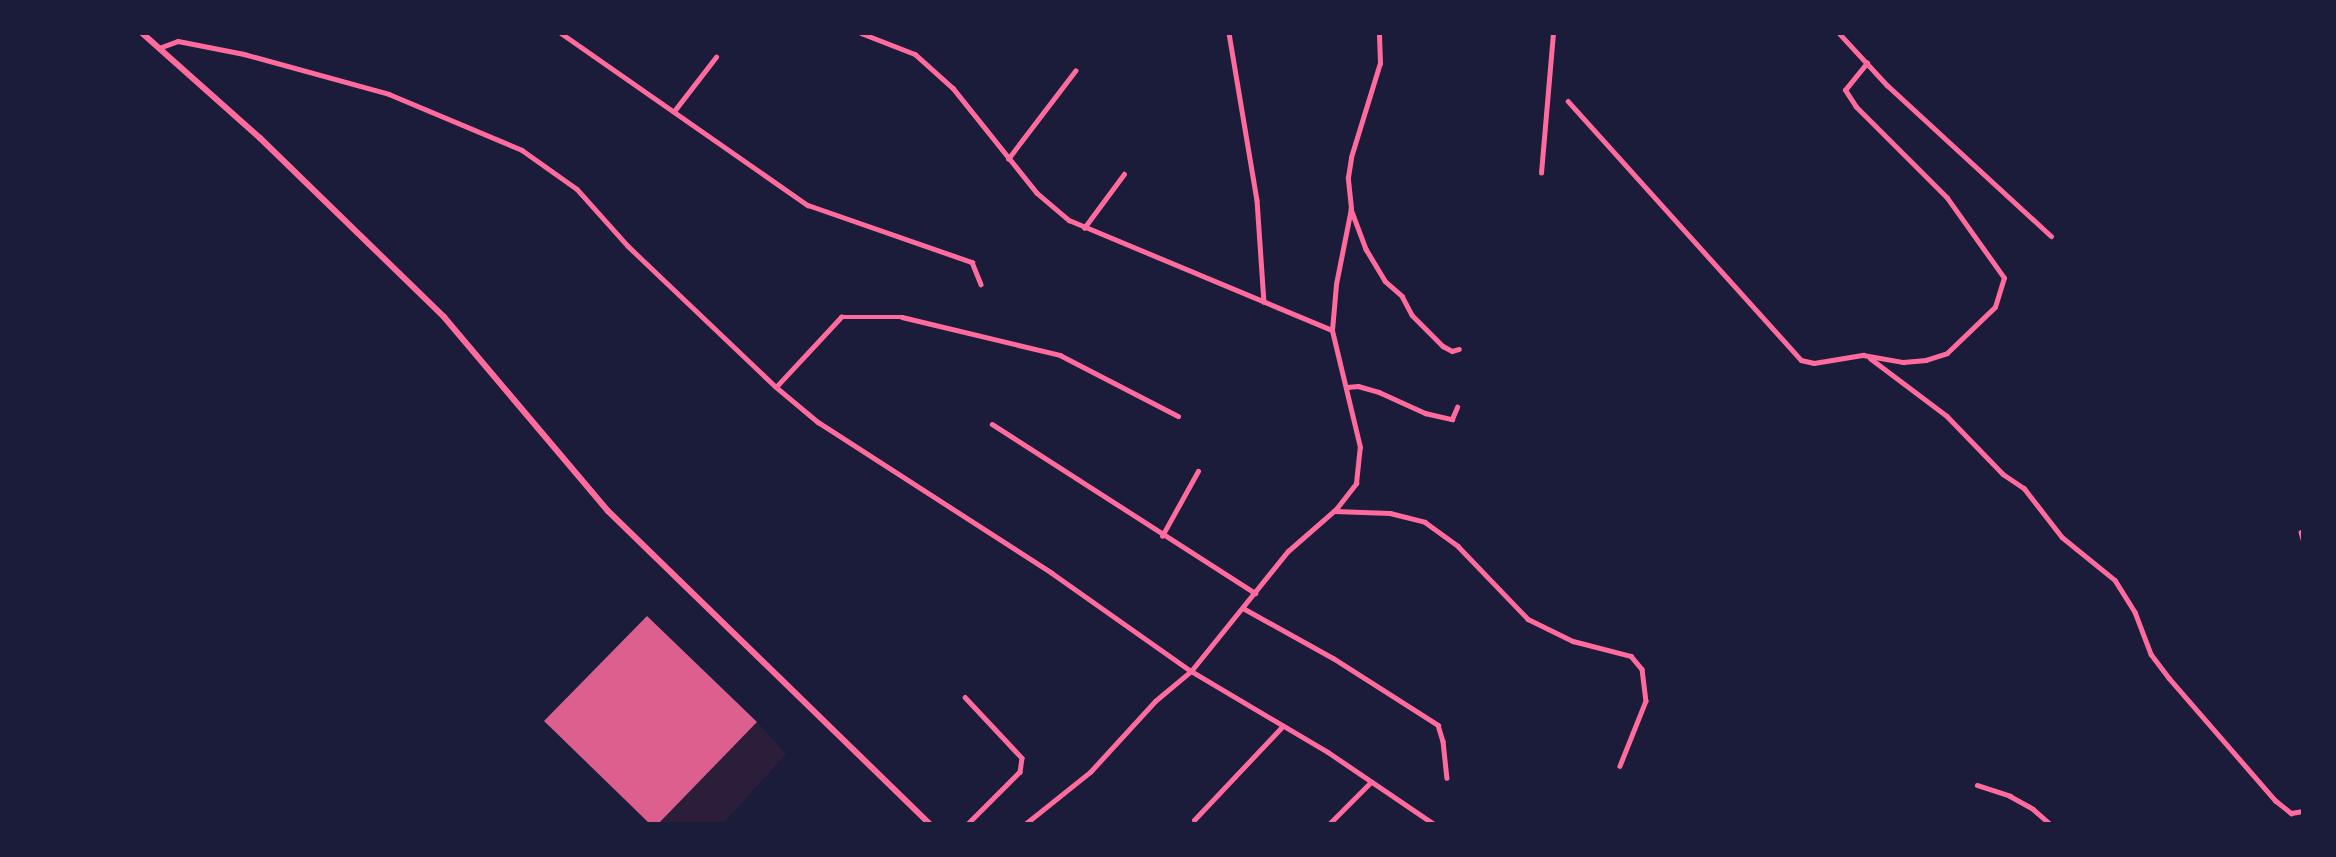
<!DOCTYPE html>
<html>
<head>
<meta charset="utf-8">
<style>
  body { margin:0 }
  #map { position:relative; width:2336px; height:857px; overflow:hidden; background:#1b1b3a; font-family:"Fira Sans",sans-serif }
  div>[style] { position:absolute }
  .green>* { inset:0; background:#2a1e3b }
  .building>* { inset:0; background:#dd5f8e }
  .minor>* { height:4.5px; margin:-2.25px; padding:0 2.25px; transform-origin:2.25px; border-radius:2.25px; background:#ff6b9d }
  .tertiary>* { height:5px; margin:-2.5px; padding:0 2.5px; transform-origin:2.5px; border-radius:2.5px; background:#ff6b9d }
  .primary>* { height:6px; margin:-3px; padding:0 3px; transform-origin:3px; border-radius:3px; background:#ff6b9d }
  span { translate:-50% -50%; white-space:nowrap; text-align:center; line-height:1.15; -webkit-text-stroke:7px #1b1b3a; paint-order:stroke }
  .frame { position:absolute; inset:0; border:35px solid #1b1b3a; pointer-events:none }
</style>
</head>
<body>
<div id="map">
  <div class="green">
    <div style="clip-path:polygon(757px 722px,786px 754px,723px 824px,658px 824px)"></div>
  </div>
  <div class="building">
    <div style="clip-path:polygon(647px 616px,757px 722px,658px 824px,650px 824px,544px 721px)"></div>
  </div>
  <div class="minor">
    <div style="left:561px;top:33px;width:301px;rotate:34.9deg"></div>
    <div style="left:808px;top:205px;width:174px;rotate:19.2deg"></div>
    <div style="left:972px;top:262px;width:24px;rotate:68deg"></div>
    <div style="left:861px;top:33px;width:58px;rotate:21.3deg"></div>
    <div style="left:915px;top:54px;width:51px;rotate:41.8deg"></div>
    <div style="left:953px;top:88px;width:134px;rotate:51.3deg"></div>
    <div style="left:1037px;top:193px;width:42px;rotate:40.2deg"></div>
    <div style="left:1069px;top:220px;width:285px;rotate:22.7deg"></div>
    <div style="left:1229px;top:33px;width:169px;rotate:80.5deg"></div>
    <div style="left:1257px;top:200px;width:102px;rotate:86.1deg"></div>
    <div style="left:1839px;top:33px;width:71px;rotate:47.3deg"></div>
    <div style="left:1887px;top:85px;width:223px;rotate:42.6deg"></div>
    <div style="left:159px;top:48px;width:20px;rotate:-20deg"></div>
    <div style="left:178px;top:41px;width:67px;rotate:11.1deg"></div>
    <div style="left:244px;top:54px;width:150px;rotate:15.4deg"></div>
    <div style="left:389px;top:94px;width:144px;rotate:22.8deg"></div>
    <div style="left:522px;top:150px;width:67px;rotate:35.3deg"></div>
    <div style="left:577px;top:189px;width:76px;rotate:48.2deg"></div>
    <div style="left:628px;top:246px;width:204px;rotate:43.6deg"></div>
    <div style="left:776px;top:387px;width:55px;rotate:39.8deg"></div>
    <div style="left:818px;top:422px;width:278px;rotate:32.8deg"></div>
    <div style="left:1052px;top:573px;width:170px;rotate:35.2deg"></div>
    <div style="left:1191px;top:671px;width:159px;rotate:30.6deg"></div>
    <div style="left:1328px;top:752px;width:128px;rotate:34.2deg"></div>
    <div style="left:1568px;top:101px;width:348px;rotate:48deg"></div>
    <div style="left:1801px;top:360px;width:13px;rotate:13deg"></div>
    <div style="left:1814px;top:363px;width:50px;rotate:-9.3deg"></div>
    <div style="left:1863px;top:355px;width:41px;rotate:9.9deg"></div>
    <div style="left:1903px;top:362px;width:23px;rotate:-5deg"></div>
    <div style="left:1926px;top:360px;width:22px;rotate:-18deg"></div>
    <div style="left:1947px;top:353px;width:66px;rotate:-43.8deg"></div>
    <div style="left:1995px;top:307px;width:30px;rotate:-73deg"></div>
    <div style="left:2004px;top:278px;width:98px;rotate:-125.5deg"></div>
    <div style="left:1947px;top:198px;width:129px;rotate:-135deg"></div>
    <div style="left:1856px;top:107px;width:20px;rotate:-123deg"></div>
    <div style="left:1845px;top:90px;width:35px;rotate:-51deg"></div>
    <div style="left:675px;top:110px;width:67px;rotate:-52.3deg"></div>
    <div style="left:1008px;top:159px;width:111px;rotate:-52.7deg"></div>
    <div style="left:1541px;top:173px;width:141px;rotate:-85.1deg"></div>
    <div style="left:1351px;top:209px;width:43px;rotate:69.4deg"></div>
    <div style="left:1366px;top:249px;width:37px;rotate:59deg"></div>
    <div style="left:1385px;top:281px;width:23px;rotate:41deg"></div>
    <div style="left:1402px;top:296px;width:21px;rotate:62deg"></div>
    <div style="left:1412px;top:315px;width:44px;rotate:45deg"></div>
    <div style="left:1443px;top:346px;width:10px;rotate:29deg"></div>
    <div style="left:1452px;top:351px;width:7px;rotate:-16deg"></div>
    <div style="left:1084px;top:228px;width:67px;rotate:-53.5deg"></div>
    <div style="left:1870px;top:358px;width:96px;rotate:37deg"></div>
    <div style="left:1947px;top:416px;width:81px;rotate:46deg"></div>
    <div style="left:2003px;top:474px;width:25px;rotate:34deg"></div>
    <div style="left:2024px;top:488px;width:62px;rotate:52.2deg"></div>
    <div style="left:2062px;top:537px;width:68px;rotate:39.1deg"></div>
    <div style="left:2115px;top:580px;width:38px;rotate:58deg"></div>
    <div style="left:2135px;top:612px;width:45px;rotate:69.1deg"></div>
    <div style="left:2151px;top:654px;width:30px;rotate:53deg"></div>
    <div style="left:2169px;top:678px;width:162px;rotate:49deg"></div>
    <div style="left:2275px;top:800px;width:21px;rotate:39deg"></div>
    <div style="left:2291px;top:813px;width:12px;rotate:-9deg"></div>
    <div style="left:776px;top:387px;width:96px;rotate:-47.1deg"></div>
    <div style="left:841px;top:317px;width:61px"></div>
    <div style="left:902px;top:317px;width:163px;rotate:13.5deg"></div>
    <div style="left:1060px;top:355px;width:133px;rotate:27.3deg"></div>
    <div style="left:1347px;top:387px;width:11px;rotate:-5deg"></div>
    <div style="left:1358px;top:386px;width:22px;rotate:16deg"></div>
    <div style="left:1379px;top:392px;width:51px;rotate:24.5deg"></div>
    <div style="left:1425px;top:413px;width:28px;rotate:13deg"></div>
    <div style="left:1452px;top:419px;width:13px;rotate:-67deg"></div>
    <div style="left:992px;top:424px;width:313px;rotate:32.7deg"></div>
    <div style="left:1334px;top:511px;width:56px;rotate:2deg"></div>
    <div style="left:1390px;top:513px;width:36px;rotate:14deg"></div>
    <div style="left:1425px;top:522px;width:41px;rotate:36deg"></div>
    <div style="left:1458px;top:546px;width:101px;rotate:46.2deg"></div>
    <div style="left:1528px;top:619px;width:50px;rotate:26.1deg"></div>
    <div style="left:1573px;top:641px;width:60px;rotate:14.5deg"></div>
    <div style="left:1631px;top:656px;width:17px;rotate:50deg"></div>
    <div style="left:1642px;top:669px;width:32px;rotate:83deg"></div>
    <div style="left:1646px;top:701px;width:70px;rotate:111.8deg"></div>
    <div style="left:2301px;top:532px;width:7px;rotate:74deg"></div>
    <div style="left:1162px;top:536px;width:74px;rotate:-61deg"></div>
    <div style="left:1243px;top:608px;width:103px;rotate:29.1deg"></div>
    <div style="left:1333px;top:658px;width:125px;rotate:32.5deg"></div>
    <div style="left:1438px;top:725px;width:17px;rotate:73deg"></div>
    <div style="left:1443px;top:741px;width:37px;rotate:84deg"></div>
    <div style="left:965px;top:697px;width:83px;rotate:46.9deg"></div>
    <div style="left:1022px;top:758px;width:14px;rotate:98deg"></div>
    <div style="left:1020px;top:772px;width:74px;rotate:135deg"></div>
    <div style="left:1977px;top:785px;width:35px;rotate:18deg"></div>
    <div style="left:2010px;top:796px;width:26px;rotate:29deg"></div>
    <div style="left:2033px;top:809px;width:23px;rotate:41deg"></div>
    <div style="left:1194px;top:820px;width:129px;rotate:-46.6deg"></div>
    <div style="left:1329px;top:824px;width:59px;rotate:-45deg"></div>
  </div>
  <div class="tertiary">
    <div style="left:1025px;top:824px;width:83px;rotate:-38.7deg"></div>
    <div style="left:1090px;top:772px;width:96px;rotate:-47.5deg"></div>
    <div style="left:1155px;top:701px;width:47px;rotate:-39.8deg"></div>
    <div style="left:1191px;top:671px;width:154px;rotate:-51.1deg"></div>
    <div style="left:1288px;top:551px;width:64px;rotate:-41.2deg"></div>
    <div style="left:1336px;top:509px;width:33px;rotate:-52deg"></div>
    <div style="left:1356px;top:483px;width:36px;rotate:-84deg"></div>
    <div style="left:1360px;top:447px;width:120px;rotate:-103.5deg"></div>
    <div style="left:1332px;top:330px;width:46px;rotate:-85deg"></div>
    <div style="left:1336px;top:284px;width:77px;rotate:-78.8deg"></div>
    <div style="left:1351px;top:208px;width:31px;rotate:-96deg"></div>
    <div style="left:1348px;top:177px;width:20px;rotate:-81deg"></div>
    <div style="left:1351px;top:157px;width:98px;rotate:-72.9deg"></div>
    <div style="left:1380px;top:63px;width:30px;rotate:-92deg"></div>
  </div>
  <div class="primary">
    <div style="left:142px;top:33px;width:158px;rotate:41.7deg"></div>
    <div style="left:260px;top:138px;width:257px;rotate:44.2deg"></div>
    <div style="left:444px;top:317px;width:254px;rotate:49.8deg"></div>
    <div style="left:608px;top:511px;width:449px;rotate:44.2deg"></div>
  </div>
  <div class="frame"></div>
</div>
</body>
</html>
